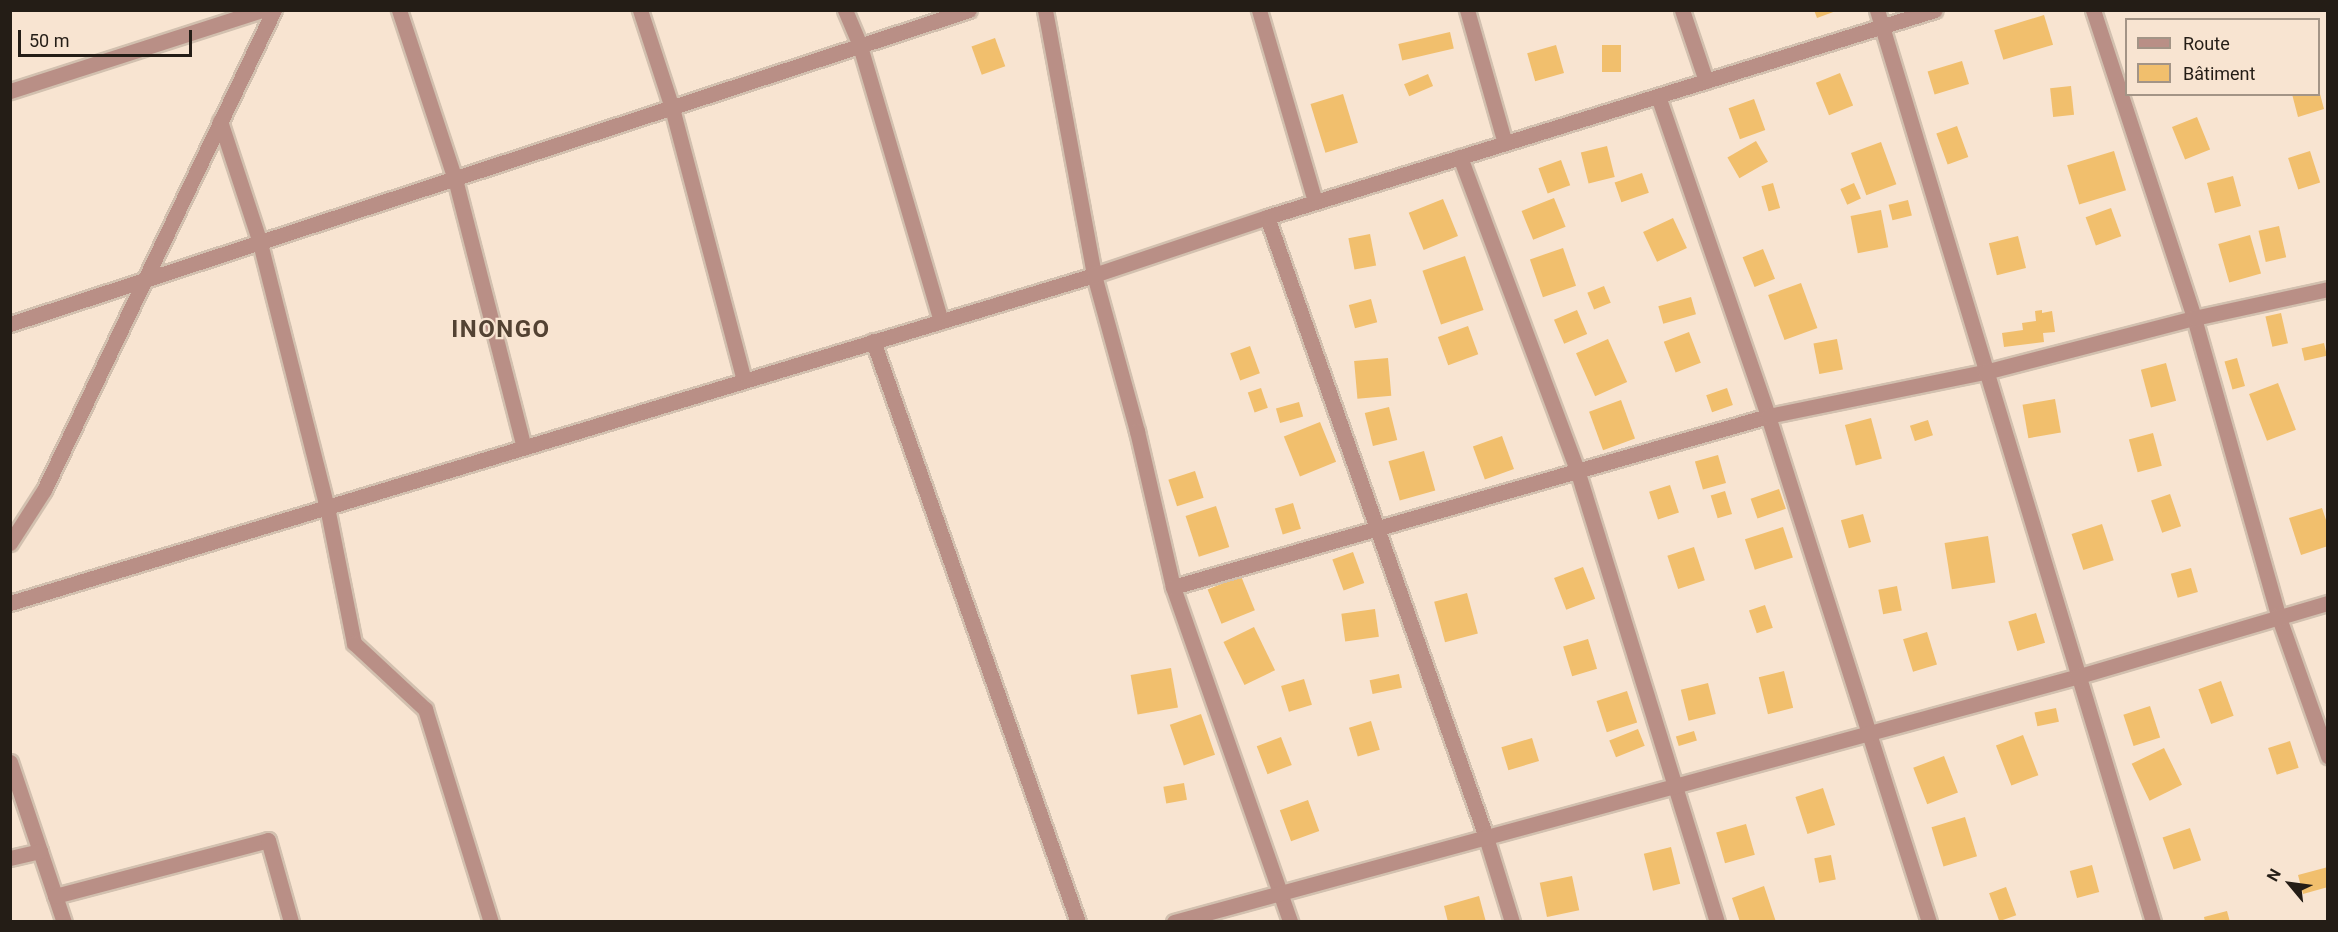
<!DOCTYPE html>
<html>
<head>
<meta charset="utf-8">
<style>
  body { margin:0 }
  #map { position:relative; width:2338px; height:932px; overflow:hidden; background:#f8e4d1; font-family:Roboto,sans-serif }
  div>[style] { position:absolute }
  .building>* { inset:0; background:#f1bf6d; transform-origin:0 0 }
  .roads { filter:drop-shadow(2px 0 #d2c0af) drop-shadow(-2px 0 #d2c0af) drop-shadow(0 2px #d2c0af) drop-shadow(0 -2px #d2c0af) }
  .minor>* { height:15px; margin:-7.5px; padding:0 7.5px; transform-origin:7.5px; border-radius:7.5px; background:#b98f86 }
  span { translate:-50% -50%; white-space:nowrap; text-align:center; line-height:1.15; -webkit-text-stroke:4.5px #f8e4d1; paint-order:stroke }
  .district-label { font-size:24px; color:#534233; font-weight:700; letter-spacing:1.5px }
  .frame { position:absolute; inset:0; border:12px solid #241d16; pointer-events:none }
  .legend { position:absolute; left:2125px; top:18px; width:195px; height:78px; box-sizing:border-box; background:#f8e4d1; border:2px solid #a39486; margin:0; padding:8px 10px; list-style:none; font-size:18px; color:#241d16 }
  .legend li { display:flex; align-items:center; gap:12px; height:30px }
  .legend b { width:30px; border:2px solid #a39486 }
  .north { position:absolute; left:2260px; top:854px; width:60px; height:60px; -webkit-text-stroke:4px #f8e4d1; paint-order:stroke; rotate:299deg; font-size:16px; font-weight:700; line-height:24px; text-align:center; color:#241d16 }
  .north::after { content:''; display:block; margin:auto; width:21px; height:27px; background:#241d16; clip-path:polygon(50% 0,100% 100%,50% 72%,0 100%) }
  .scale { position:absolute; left:18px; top:30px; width:174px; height:27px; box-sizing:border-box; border:3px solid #241d16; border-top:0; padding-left:8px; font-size:18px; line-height:21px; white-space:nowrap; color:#241d16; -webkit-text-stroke:4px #f8e4d1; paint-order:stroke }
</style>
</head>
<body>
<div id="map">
  <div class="building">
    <div style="clip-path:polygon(1814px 10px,1836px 10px,1836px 11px,1817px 18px)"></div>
    <div style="left:2044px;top:15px;width:31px;height:52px;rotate:73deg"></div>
    <div style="left:1450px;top:32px;width:17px;height:53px;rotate:77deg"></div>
    <div style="left:995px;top:38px;width:30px;height:25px;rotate:70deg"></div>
    <div style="left:1556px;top:45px;width:29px;height:30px;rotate:74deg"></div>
    <div style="left:1602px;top:45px;width:19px;height:27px"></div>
    <div style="left:1962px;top:61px;width:24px;height:36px;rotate:73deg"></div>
    <div style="left:1840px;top:73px;width:35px;height:26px;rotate:68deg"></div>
    <div style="left:1428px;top:74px;width:13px;height:26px;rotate:67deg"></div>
    <div style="left:2071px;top:86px;width:29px;height:21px;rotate:84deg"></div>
    <div style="left:1343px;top:94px;width:51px;height:34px;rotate:73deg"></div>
    <div style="clip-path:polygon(2292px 94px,2320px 94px,2324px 109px,2298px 117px)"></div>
    <div style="left:1754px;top:99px;width:33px;height:27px;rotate:70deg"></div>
    <div style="left:2197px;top:117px;width:35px;height:27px;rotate:68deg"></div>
    <div style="left:1957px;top:126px;width:33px;height:22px;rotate:70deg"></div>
    <div style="left:1756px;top:141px;width:24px;height:33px;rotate:60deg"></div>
    <div style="left:1881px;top:142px;width:45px;height:32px;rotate:70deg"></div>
    <div style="left:1607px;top:146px;width:32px;height:27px;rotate:76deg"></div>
    <div style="left:2114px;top:151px;width:41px;height:49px;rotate:73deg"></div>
    <div style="left:2310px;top:151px;width:33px;height:23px;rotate:72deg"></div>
    <div style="left:1561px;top:160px;width:27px;height:24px;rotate:70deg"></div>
    <div style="left:1642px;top:173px;width:21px;height:29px;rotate:71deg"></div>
    <div style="left:2233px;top:176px;width:31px;height:27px;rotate:75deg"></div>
    <div style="left:1773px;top:183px;width:26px;height:12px;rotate:74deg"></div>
    <div style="left:1854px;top:183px;width:17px;height:15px;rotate:66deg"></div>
    <div style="left:1554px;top:198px;width:31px;height:35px;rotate:68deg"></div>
    <div style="left:1443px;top:199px;width:40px;height:37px;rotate:68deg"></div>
    <div style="left:1908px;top:200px;width:16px;height:20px;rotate:76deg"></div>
    <div style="left:2111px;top:208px;width:30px;height:27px;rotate:70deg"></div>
    <div style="left:1881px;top:210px;width:38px;height:31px;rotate:79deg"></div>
    <div style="left:1673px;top:218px;width:33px;height:33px;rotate:65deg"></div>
    <div style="left:2279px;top:226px;width:32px;height:21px;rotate:77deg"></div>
    <div style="left:1370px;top:234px;width:32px;height:22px;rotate:79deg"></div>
    <div style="left:2250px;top:235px;width:40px;height:33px;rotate:74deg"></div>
    <div style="left:2018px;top:236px;width:33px;height:30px;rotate:76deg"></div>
    <div style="left:1563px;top:248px;width:40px;height:35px;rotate:71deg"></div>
    <div style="left:1763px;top:249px;width:32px;height:22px;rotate:68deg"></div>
    <div style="left:1465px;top:256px;width:57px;height:45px;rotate:71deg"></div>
    <div style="left:1801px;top:283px;width:48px;height:35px;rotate:70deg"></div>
    <div style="left:1604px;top:286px;width:18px;height:18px;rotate:68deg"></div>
    <div style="left:1691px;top:297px;width:18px;height:34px;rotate:74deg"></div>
    <div style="left:1371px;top:299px;width:24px;height:23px;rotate:75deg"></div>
    <div style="left:1577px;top:310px;width:26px;height:25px;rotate:67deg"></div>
    <div style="clip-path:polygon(2042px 310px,2042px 313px,2052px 311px,2055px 332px,2043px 333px,2044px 342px,2004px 347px,2002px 333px,2023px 330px,2022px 323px,2036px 321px,2035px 311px)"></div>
    <div style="left:2281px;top:313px;width:31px;height:16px;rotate:77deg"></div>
    <div style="left:1468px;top:326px;width:30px;height:32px;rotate:70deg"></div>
    <div style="left:1689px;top:332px;width:33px;height:27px;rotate:69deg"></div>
    <div style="left:1608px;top:339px;width:47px;height:35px;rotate:66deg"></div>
    <div style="left:1837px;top:339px;width:31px;height:24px;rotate:79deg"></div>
    <div style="left:2324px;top:343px;width:13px;height:23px;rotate:77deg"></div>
    <div style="left:1250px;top:346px;width:29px;height:21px;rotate:70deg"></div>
    <div style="left:1388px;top:358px;width:38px;height:34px;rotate:85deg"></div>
    <div style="left:2237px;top:358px;width:29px;height:13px;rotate:74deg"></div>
    <div style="left:2166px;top:363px;width:39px;height:26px;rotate:75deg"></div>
    <div style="left:2278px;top:383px;width:50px;height:31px;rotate:69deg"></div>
    <div style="left:1261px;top:388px;width:21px;height:14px;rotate:71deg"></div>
    <div style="left:1727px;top:388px;width:18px;height:22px;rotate:71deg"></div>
    <div style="left:2055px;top:399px;width:34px;height:33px;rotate:80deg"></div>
    <div style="left:1621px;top:400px;width:41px;height:34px;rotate:70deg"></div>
    <div style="left:1299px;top:402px;width:15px;height:24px;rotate:74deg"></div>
    <div style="left:1389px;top:407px;width:34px;height:25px;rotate:76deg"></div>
    <div style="left:1871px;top:418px;width:42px;height:27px;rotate:75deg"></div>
    <div style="left:1928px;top:420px;width:16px;height:19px;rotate:72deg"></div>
    <div style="left:1320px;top:422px;width:43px;height:39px;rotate:68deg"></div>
    <div style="left:2153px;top:433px;width:34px;height:25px;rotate:75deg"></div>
    <div style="left:1502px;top:436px;width:35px;height:31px;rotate:70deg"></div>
    <div style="left:1424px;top:451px;width:41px;height:37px;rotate:74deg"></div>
    <div style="left:1718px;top:455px;width:29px;height:24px;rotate:74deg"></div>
    <div style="left:1195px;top:471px;width:28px;height:28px;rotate:72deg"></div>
    <div style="left:1670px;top:485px;width:29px;height:22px;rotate:72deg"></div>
    <div style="left:1779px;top:489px;width:21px;height:30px;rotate:71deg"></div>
    <div style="left:1725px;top:491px;width:24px;height:15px;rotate:73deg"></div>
    <div style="left:2170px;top:494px;width:34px;height:20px;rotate:71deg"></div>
    <div style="left:1293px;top:503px;width:27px;height:19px;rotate:73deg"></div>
    <div style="left:1216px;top:506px;width:43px;height:32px;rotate:72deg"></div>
    <div style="clip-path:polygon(2322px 508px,2328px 526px,2328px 546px,2301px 555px,2289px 518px)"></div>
    <div style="left:1863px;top:514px;width:29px;height:23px;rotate:74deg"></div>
    <div style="left:2102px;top:524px;width:38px;height:32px;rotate:72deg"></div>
    <div style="left:1783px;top:527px;width:32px;height:40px;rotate:72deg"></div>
    <div style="left:1988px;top:536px;width:47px;height:44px;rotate:81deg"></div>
    <div style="left:1694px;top:547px;width:35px;height:28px;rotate:72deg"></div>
    <div style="left:1353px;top:552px;width:33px;height:22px;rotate:70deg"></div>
    <div style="left:1583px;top:567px;width:34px;height:31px;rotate:69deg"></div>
    <div style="left:2191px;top:568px;width:25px;height:21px;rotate:74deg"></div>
    <div style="left:1241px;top:576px;width:37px;height:36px;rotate:68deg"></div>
    <div style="left:1897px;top:586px;width:25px;height:19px;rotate:79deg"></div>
    <div style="left:1467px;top:593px;width:42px;height:34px;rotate:75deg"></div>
    <div style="left:1765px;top:605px;width:24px;height:17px;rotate:71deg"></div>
    <div style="left:1375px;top:609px;width:28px;height:34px;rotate:82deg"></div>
    <div style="left:2036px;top:613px;width:31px;height:29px;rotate:73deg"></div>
    <div style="left:1254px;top:627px;width:48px;height:34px;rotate:64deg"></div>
    <div style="left:1927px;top:632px;width:34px;height:25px;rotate:73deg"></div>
    <div style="left:1588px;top:639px;width:31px;height:26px;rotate:73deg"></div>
    <div style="left:1171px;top:668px;width:40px;height:41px;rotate:80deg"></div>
    <div style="left:1784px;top:671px;width:38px;height:26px;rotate:76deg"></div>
    <div style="left:1399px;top:674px;width:14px;height:30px;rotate:78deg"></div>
    <div style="left:1304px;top:679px;width:27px;height:24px;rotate:73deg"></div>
    <div style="left:2221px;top:681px;width:37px;height:24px;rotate:70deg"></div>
    <div style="left:1708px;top:683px;width:32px;height:28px;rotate:76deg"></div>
    <div style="left:1627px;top:691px;width:33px;height:32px;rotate:72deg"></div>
    <div style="left:2150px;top:706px;width:33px;height:28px;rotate:72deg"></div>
    <div style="left:2056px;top:708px;width:14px;height:22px;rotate:78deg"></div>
    <div style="left:1201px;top:714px;width:43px;height:33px;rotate:71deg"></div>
    <div style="left:1371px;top:721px;width:30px;height:23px;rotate:73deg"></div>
    <div style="left:1638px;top:729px;width:18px;height:31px;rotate:68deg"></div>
    <div style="left:1694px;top:731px;width:10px;height:19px;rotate:73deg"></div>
    <div style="left:2023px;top:735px;width:43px;height:29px;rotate:69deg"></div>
    <div style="left:1281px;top:737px;width:30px;height:26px;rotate:69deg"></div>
    <div style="left:1532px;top:738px;width:24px;height:32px;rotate:73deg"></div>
    <div style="left:2290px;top:741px;width:28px;height:23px;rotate:72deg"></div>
    <div style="left:2164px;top:748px;width:41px;height:36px;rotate:64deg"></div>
    <div style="left:1944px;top:756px;width:39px;height:33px;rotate:69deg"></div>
    <div style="left:1184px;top:783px;width:17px;height:21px;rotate:80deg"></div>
    <div style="left:1823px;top:788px;width:39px;height:29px;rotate:72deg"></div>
    <div style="left:1308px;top:800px;width:33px;height:30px;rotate:70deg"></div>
    <div style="left:1965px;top:817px;width:41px;height:35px;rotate:73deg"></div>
    <div style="left:1746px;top:824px;width:32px;height:31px;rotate:74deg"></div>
    <div style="left:2190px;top:828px;width:34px;height:29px;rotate:71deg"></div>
    <div style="left:1671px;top:847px;width:38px;height:28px;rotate:76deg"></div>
    <div style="left:1831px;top:855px;width:25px;height:17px;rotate:79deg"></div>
    <div style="left:2092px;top:865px;width:28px;height:23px;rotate:75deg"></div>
    <div style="clip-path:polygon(2328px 867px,2328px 887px,2303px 894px,2298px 875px)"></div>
    <div style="left:1572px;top:876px;width:35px;height:33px;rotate:78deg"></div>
    <div style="clip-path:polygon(1764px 886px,1776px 922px,1740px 922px,1732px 898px)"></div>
    <div style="left:2006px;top:887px;width:30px;height:18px;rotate:70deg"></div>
    <div style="clip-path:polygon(1479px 896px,1486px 922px,1448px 922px,1444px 906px)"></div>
    <div style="clip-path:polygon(2227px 911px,2230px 922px,2205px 922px,2204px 917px)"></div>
  </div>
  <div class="roads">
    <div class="minor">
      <div style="left:399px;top:10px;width:178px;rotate:71.7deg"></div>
      <div style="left:455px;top:179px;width:277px;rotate:75.6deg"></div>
      <div style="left:640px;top:10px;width:103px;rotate:71.9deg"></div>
      <div style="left:672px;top:108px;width:281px;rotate:75.2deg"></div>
      <div style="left:845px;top:10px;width:39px;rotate:67deg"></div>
      <div style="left:860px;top:46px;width:287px;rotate:73.6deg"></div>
      <div style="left:1045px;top:10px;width:269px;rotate:79.5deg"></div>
      <div style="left:1094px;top:275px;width:162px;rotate:74.6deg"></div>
      <div style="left:1137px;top:431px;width:160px;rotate:77deg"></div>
      <div style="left:1173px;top:587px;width:355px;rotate:70.7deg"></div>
      <div style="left:1259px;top:10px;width:199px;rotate:73.7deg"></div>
      <div style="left:1467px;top:10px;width:138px;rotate:74.1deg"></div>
      <div style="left:1682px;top:10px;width:75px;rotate:71.3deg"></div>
      <div style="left:1877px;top:10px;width:953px;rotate:73.16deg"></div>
      <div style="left:2093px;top:10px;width:324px;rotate:71.8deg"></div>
      <div style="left:2194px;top:318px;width:309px;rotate:74.2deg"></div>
      <div style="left:2278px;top:615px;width:150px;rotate:70.5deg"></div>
      <div style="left:10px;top:91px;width:265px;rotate:-17.8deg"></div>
      <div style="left:1658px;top:96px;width:338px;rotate:71deg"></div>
      <div style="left:1768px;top:416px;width:531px;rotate:72.35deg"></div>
      <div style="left:220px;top:121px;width:128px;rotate:71.8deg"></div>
      <div style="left:260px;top:243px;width:272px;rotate:75.8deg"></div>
      <div style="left:327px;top:507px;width:139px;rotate:78.8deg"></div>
      <div style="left:354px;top:643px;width:97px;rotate:42.9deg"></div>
      <div style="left:425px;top:709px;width:223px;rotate:72.8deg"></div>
      <div style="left:1460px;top:157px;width:337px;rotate:69.5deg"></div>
      <div style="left:1578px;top:473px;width:470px;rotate:72.8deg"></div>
      <div style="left:1267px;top:217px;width:654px;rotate:70.54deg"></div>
      <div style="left:1485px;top:834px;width:92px;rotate:72.9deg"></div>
      <div style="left:10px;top:324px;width:1009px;rotate:-18.13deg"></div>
      <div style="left:873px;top:341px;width:616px;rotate:70.57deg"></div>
      <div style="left:10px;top:543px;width:63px;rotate:-57.3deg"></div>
      <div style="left:44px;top:490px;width:532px;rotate:-64.4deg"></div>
      <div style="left:1173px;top:587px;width:619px;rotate:-16.03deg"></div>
      <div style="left:1768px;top:416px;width:221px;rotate:-11.5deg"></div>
      <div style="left:1985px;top:372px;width:216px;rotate:-14.5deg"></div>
      <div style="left:2194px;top:318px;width:137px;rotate:-12.2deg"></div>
      <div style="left:10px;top:603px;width:1133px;rotate:-16.83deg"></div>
      <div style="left:1094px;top:275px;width:182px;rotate:-18.5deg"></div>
      <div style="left:1267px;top:217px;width:699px;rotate:-17.22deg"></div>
      <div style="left:10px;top:762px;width:169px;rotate:71.4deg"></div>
      <div style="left:10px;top:858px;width:31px;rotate:-13deg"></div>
      <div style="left:55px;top:896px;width:220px;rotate:-14.7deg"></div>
      <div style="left:268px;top:840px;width:85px;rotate:74.3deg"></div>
      <div style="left:1174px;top:922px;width:935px;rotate:-15.2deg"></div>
      <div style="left:2076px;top:677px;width:263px;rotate:-16.4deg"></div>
    </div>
  </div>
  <div class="district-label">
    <span style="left:501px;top:330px">INONGO</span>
  </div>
  <div class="frame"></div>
  <ul class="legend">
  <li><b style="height:8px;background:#b98f86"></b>Route</li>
  <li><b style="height:16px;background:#f1bf6d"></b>Bâtiment</li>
  </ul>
  <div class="north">N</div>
  <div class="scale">50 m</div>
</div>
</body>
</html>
